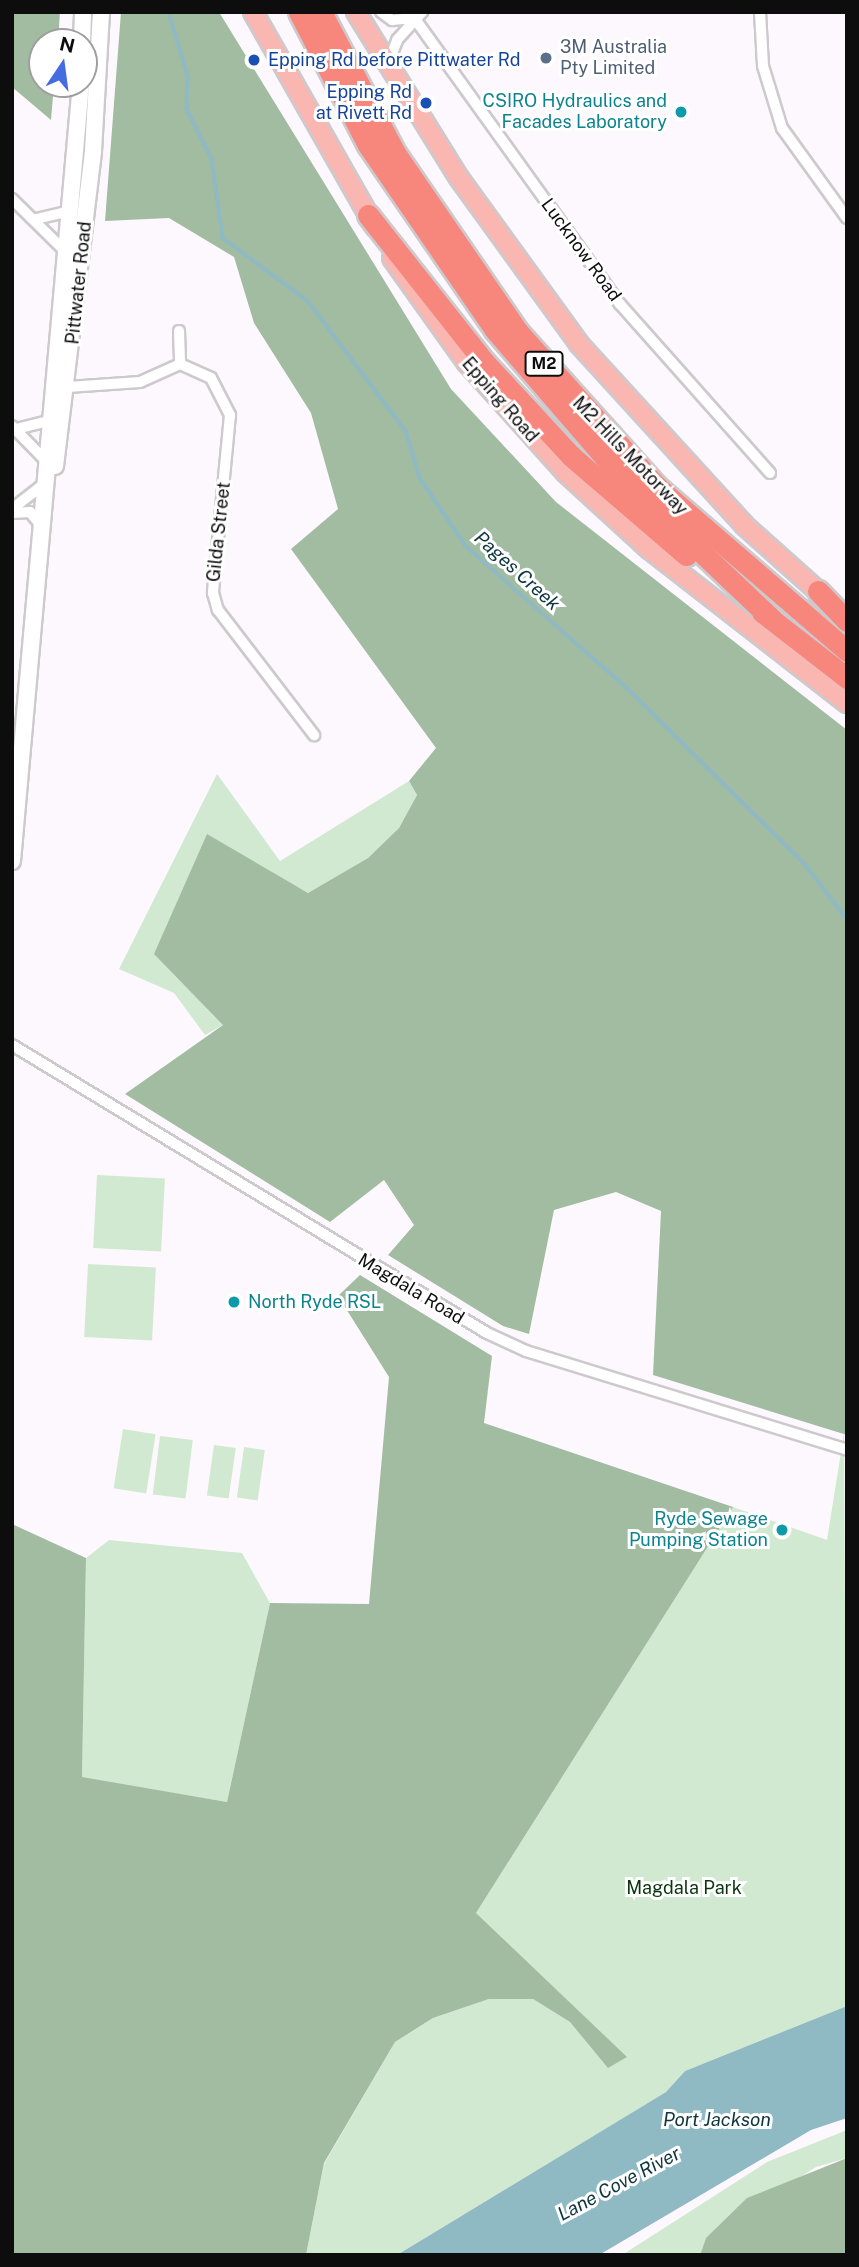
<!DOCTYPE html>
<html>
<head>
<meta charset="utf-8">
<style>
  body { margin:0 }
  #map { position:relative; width:859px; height:2267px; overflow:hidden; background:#fdf8fd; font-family:"Public Sans",sans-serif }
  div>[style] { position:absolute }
  .green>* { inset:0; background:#d2e9d1; transform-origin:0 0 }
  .forest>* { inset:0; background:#a2bca2 }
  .water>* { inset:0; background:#8fb9c3 }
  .stream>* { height:3.5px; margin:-1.75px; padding:0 1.75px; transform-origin:1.75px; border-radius:1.75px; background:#8fb9c3 }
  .roads { filter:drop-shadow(2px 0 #cdc9cd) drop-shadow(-2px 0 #cdc9cd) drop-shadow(0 2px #cdc9cd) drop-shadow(0 -2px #cdc9cd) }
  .minor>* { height:10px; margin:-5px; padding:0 5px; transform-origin:5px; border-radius:5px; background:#fff }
  .secondary>* { height:16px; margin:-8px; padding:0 8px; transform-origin:8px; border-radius:8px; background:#fff }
  .primary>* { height:18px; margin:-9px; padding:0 9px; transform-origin:9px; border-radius:9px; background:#fab6b0 }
  .motorway>* { height:21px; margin:-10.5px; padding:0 10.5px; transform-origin:10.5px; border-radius:10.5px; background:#f7867c }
  .dots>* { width:19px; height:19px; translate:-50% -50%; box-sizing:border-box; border:4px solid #fff; border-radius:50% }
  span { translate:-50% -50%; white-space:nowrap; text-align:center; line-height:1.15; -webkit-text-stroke:6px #fff; paint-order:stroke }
  .shield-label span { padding:2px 5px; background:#fff; border:2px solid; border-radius:5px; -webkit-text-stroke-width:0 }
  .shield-label { font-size:16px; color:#0e0d0e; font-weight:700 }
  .service-label { font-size:18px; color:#4e5e75 }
  .left { translate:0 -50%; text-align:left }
  .transit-label { font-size:18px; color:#164399 }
  .right { translate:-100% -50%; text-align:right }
  .culture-label { font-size:18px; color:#0d838f }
  .street-label { font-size:18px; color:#0e0d0e }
  .park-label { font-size:18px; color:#0b340f }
  .water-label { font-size:19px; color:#0e363f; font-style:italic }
  .frame { position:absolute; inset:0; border:14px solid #0e0d0e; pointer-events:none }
  .north { position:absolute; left:28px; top:28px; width:70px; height:70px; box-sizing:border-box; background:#fff; border:2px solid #9f9e9f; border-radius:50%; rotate:13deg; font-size:19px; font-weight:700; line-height:28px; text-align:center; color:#0e0d0e }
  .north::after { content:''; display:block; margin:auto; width:24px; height:32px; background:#446ee0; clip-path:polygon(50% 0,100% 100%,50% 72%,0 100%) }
</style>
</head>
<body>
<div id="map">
  <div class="green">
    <div style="clip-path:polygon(217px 774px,280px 861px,409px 781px,417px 795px,399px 828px,368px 858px,308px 893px,286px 881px,223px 1025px,205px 1035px,174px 993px,119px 969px)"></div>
    <div style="left:97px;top:1175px;width:68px;height:73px;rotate:3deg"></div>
    <div style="left:88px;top:1264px;width:68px;height:73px;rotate:3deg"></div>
    <div style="left:123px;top:1429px;width:33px;height:60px;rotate:9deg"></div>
    <div style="clip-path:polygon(844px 1433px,847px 2006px,685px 2071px,666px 2092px,397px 2255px,306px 2255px,324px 2164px,395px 2042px,433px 2018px,489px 1999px,533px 1999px,570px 2022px,608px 2068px,515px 1955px,476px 1913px,733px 1507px,827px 1540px)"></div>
    <div style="left:160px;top:1436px;width:33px;height:59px;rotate:7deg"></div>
    <div style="left:214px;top:1445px;width:22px;height:51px;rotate:8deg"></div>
    <div style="left:244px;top:1447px;width:21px;height:51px;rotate:8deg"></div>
    <div style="clip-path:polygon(109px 1540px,242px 1553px,270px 1603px,227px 1802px,82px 1778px,86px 1558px)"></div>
    <div style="clip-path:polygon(847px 2130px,847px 2158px,816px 2167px,706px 2238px,700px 2255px,622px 2255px,767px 2162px)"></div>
  </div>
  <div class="forest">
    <div style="clip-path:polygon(12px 12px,60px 12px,58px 42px,42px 42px,42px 84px,54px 84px,51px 120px,12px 87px)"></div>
    <div style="clip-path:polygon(121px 12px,219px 12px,451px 389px,556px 502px,847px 730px,847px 1435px,653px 1375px,661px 1211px,616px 1192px,554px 1210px,529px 1334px,503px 1326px,388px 1255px,414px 1225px,384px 1180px,330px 1222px,125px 1094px,223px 1025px,154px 954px,207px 834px,308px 893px,368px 858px,399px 828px,417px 795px,409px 781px,436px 748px,291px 549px,338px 509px,311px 413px,254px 323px,234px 257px,169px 218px,105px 221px)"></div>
    <div style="clip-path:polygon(360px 1275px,492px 1356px,484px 1423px,733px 1507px,476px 1913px,627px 2057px,608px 2068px,570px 2022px,533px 1999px,489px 1999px,433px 2018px,395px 2042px,324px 2163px,306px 2255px,12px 2255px,12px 1524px,86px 1558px,82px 1777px,227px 1802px,270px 1603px,369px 1604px,389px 1377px,338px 1296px)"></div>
    <div style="clip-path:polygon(847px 2158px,847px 2255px,700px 2255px,706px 2238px,747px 2198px)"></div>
  </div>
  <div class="water">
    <div style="clip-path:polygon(847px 2006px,847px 2118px,811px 2130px,599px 2255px,397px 2255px,666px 2092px,685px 2071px)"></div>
  </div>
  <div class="stream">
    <div style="left:169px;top:12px;width:67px;rotate:73.5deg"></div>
    <div style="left:188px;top:76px;width:33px;rotate:92deg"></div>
    <div style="left:187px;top:109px;width:56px;rotate:63.4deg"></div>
    <div style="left:212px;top:159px;width:80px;rotate:82.1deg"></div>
    <div style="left:223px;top:238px;width:106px;rotate:36.5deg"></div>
    <div style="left:308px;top:301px;width:163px;rotate:53deg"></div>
    <div style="left:406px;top:431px;width:49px;rotate:73.4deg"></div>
    <div style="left:420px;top:478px;width:82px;rotate:55.9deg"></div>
    <div style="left:466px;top:546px;width:212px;rotate:41.4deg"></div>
    <div style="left:625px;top:686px;width:252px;rotate:44.7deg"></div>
    <div style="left:804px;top:863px;width:71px;rotate:52.5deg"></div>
  </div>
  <div class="roads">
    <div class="minor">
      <div style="left:381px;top:12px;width:14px;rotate:36deg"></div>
      <div style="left:392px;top:20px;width:22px;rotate:-5deg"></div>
      <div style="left:410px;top:12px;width:360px;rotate:54.3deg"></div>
      <div style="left:620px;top:304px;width:226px;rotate:48.4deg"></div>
      <div style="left:760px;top:12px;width:54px;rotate:86.8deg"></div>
      <div style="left:763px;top:66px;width:65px;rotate:73deg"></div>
      <div style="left:782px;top:128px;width:111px;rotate:54.2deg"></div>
      <div style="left:388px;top:64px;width:26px;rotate:-69deg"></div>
      <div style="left:397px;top:40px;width:38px;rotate:-48deg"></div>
      <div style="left:12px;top:199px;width:77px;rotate:44.5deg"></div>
      <div style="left:36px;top:219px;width:36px;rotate:-13deg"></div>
      <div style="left:179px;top:331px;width:33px;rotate:88deg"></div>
      <div style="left:68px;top:387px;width:72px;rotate:-4deg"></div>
      <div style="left:140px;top:382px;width:44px;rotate:-24.2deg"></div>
      <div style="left:180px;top:364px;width:34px;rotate:24deg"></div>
      <div style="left:211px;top:378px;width:42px;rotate:62.8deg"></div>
      <div style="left:230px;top:415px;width:179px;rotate:95.5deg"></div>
      <div style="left:213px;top:593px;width:18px;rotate:74deg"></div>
      <div style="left:218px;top:610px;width:158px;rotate:52.5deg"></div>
      <div style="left:12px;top:426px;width:49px;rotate:45.8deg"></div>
      <div style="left:16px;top:429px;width:36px;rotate:-14deg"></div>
      <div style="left:12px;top:509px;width:41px;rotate:-38deg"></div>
      <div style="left:12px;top:513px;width:18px;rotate:-3deg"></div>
      <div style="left:30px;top:512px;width:14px;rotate:51deg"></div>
      <div style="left:12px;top:1045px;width:555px;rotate:31.23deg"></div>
      <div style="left:487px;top:1333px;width:43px;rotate:24.8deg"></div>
      <div style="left:526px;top:1351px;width:336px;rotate:17.1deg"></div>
    </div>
    <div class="secondary">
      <div style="left:82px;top:42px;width:30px;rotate:-88deg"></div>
      <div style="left:55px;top:466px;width:317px;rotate:-83.1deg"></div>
      <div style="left:93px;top:151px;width:139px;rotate:-86.7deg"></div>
      <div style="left:12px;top:861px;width:780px;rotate:-84.93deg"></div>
    </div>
    <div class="primary">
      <div style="left:253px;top:12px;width:247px;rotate:60.4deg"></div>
      <div style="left:356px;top:12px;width:195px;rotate:58.2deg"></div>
      <div style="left:459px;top:178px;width:205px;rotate:54.1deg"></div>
      <div style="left:579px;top:344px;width:245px;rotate:47.6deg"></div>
      <div style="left:744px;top:525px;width:113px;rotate:41.8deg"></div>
      <div style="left:392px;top:258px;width:129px;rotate:54.5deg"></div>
      <div style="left:467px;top:363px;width:147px;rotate:48deg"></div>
      <div style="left:565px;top:472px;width:114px;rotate:42.5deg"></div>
      <div style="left:649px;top:549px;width:251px;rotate:37.9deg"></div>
    </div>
    <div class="motorway">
      <div style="left:299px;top:12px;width:150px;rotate:62.6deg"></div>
      <div style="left:368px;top:145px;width:224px;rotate:55.5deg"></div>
      <div style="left:495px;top:330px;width:193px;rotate:49.2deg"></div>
      <div style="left:621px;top:476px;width:209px;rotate:43.5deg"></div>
      <div style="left:321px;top:12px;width:159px;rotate:62.3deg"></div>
      <div style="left:395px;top:153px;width:217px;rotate:55.5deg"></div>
      <div style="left:518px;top:332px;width:207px;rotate:48.1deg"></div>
      <div style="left:656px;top:486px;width:252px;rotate:40.8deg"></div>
      <div style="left:368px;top:215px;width:187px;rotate:51.7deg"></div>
      <div style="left:484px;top:362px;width:128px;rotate:47.2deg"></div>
      <div style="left:571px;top:456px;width:152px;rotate:40.7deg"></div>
      <div style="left:818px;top:591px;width:42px;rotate:46deg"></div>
      <div style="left:762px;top:612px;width:108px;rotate:37.8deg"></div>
    </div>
  </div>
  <div class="dots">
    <div style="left:546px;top:58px;background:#5c6f8a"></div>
    <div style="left:254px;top:60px;background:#1a4fb4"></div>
    <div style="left:426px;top:103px;background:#1a4fb4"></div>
    <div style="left:681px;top:112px;background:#0f9aa8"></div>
    <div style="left:234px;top:1302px;background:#0f9aa8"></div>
    <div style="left:782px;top:1530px;background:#0f9aa8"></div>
  </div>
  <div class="shield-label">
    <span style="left:544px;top:364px">M2</span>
  </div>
  <div class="service-label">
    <span class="left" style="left:560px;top:58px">3M Australia<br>Pty Limited</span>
  </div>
  <div class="transit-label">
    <span class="left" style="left:268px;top:60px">Epping Rd before Pittwater Rd</span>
    <span class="right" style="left:412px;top:103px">Epping Rd<br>at Rivett Rd</span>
  </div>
  <div class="culture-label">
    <span class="right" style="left:667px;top:112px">CSIRO Hydraulics and<br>Facades Laboratory</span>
    <span class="left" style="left:248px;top:1302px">North Ryde RSL</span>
    <span class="right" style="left:768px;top:1530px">Ryde Sewage<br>Pumping Station</span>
  </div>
  <div class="street-label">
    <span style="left:581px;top:250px;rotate:54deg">Lucknow Road</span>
    <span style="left:79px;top:283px;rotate:-84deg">Pittwater Road</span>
    <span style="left:500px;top:400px;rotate:49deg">Epping Road</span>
    <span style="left:630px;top:456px;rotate:46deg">M2 Hills Motorway</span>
    <span style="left:219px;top:532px;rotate:-84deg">Gilda Street</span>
    <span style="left:411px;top:1289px;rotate:31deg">Magdala Road</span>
  </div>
  <div class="park-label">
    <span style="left:684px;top:1888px">Magdala Park</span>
  </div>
  <div class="water-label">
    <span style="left:517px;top:571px;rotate:42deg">Pages Creek</span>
    <span style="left:717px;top:2120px">Port Jackson</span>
    <span style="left:619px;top:2184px;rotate:-28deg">Lane Cove River</span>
  </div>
  <div class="frame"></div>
  <div class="north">N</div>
</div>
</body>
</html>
